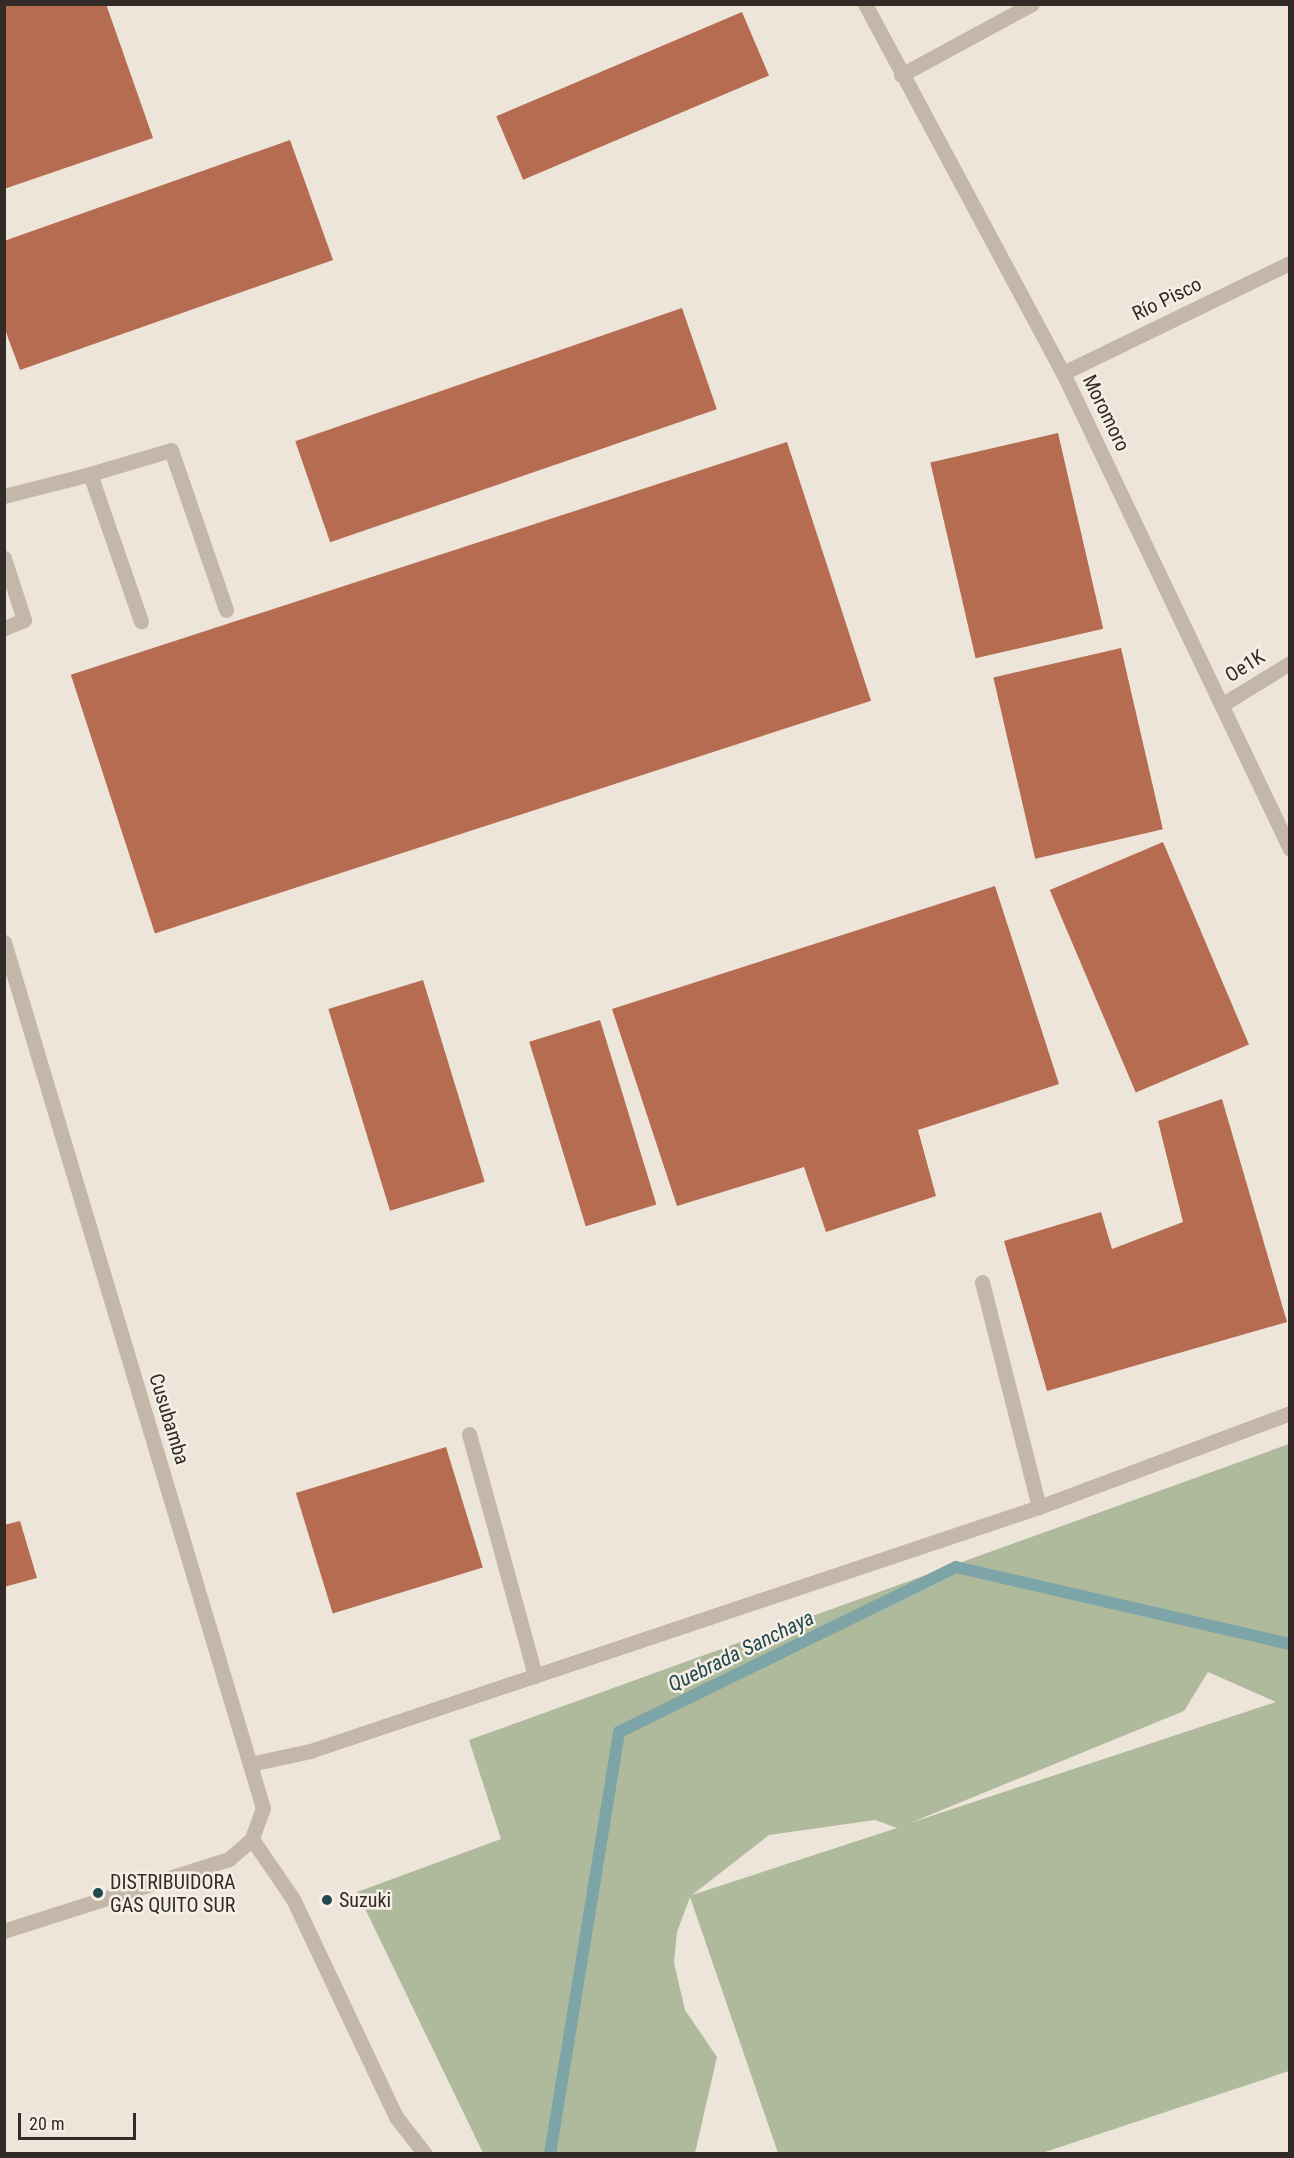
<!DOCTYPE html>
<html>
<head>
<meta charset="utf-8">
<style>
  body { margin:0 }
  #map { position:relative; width:1294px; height:2158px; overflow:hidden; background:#eee5da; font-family:"Roboto Condensed",sans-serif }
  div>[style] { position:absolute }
  .green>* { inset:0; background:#afba9d }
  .stream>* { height:12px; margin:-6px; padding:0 6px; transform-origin:6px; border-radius:6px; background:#7da4a7 }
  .building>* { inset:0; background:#b56c51; transform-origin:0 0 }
  .lane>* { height:15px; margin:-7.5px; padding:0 7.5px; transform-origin:7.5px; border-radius:7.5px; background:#c4b6a8 }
  .street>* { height:15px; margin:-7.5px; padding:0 7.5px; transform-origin:7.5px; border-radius:7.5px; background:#c4b6a8 }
  .dots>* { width:16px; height:16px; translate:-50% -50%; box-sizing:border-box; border:3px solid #f6efe6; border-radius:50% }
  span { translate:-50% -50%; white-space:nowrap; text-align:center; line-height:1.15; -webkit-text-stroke:5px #f6efe6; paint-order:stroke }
  .street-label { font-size:20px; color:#322b27 }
  .poi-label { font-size:20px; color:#322b27 }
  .left { translate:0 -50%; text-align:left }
  .water-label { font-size:21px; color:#22494d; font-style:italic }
  .frame { position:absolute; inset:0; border:6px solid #322b27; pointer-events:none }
  .scale { position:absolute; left:18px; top:2113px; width:118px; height:27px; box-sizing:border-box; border:3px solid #322b27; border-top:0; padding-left:8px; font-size:18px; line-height:21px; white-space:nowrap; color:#322b27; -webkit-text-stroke:4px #f6efe6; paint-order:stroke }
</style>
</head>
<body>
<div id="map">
  <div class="green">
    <div style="clip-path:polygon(evenodd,1289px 1444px,1289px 2071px,1042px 2153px,778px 2153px,690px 1897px,677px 1932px,674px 1963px,685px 2010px,717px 2057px,695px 2153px,483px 2153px,357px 1892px,501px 1839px,469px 1740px,1289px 1444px,1208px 1672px,1276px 1702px,910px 1823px,1184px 1711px,1208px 1672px,1289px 1444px,875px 1820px,897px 1828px,692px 1895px,769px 1835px,875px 1820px)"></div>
  </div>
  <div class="stream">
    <div style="left:550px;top:2154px;width:428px;rotate:-80.7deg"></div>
    <div style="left:619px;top:1732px;width:375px;rotate:-26.1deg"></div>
    <div style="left:956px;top:1567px;width:343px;rotate:13deg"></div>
  </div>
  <div class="building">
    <div style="clip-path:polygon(106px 4px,153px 138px,4px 189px,4px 5px)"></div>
    <div style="left:742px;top:12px;width:69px;height:267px;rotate:67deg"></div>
    <div style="clip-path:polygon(290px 140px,333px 260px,20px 370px,4px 327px,4px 241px)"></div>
    <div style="left:682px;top:308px;width:107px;height:409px;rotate:71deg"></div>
    <div style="left:1058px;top:433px;width:201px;height:131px;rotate:77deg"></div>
    <div style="left:787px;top:442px;width:272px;height:753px;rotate:72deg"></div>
    <div style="left:1121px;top:648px;width:186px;height:131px;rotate:77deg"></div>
    <div style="left:1163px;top:842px;width:220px;height:123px;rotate:67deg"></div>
    <div style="clip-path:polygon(995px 886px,1059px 1084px,918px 1130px,936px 1196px,826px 1232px,804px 1167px,677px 1206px,612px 1009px)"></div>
    <div style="left:423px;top:980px;width:211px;height:99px;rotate:73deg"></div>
    <div style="left:600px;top:1020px;width:193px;height:74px;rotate:73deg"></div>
    <div style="clip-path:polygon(1222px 1099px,1287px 1322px,1047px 1391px,1004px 1241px,1101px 1212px,1112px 1249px,1183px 1222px,1158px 1121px)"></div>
    <div style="left:446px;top:1447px;width:126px;height:157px;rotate:73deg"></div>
    <div style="clip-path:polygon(20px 1521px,37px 1578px,4px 1587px,4px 1525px)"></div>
  </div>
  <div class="lane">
    <div style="left:90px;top:474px;width:84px;rotate:-16.5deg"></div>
    <div style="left:171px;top:450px;width:169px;rotate:71deg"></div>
    <div style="left:4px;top:496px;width:89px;rotate:-14.3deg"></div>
    <div style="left:90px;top:474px;width:156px;rotate:70.9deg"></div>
    <div style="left:4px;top:558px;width:65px;rotate:72.1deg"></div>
    <div style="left:24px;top:620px;width:22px;rotate:158deg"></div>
    <div style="left:982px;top:1282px;width:232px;rotate:75.8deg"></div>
    <div style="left:469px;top:1434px;width:251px;rotate:74.7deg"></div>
    <div style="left:250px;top:1764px;width:61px;rotate:-12.2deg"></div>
    <div style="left:310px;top:1751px;width:769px;rotate:-18.51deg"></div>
    <div style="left:1039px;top:1507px;width:268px;rotate:-20.5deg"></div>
    <div style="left:252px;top:1839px;width:73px;rotate:55.7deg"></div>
    <div style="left:293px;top:1899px;width:241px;rotate:64.7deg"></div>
    <div style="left:396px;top:2117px;width:47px;rotate:51.9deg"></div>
  </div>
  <div class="street">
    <div style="left:865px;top:4px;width:419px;rotate:61.8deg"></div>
    <div style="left:1063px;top:373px;width:527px;rotate:64.5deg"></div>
    <div style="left:901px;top:75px;width:149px;rotate:-28.5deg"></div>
    <div style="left:1063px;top:373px;width:252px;rotate:-25.9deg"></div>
    <div style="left:1223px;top:704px;width:79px;rotate:-31.5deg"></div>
    <div style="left:4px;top:942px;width:904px;rotate:73.35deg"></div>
    <div style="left:263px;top:1808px;width:33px;rotate:110deg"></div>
    <div style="left:252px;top:1839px;width:30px;rotate:139deg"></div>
    <div style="left:229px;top:1859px;width:236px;rotate:162.3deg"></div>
  </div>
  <div class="dots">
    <div style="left:98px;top:1893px;background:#22494d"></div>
    <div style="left:327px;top:1900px;background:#22494d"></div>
  </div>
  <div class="street-label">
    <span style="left:1167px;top:299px;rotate:-26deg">Río Pisco</span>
    <span style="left:1106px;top:413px;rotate:64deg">Moromoro</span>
    <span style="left:1245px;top:666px;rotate:-32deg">Oe1K</span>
    <span style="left:169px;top:1419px;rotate:73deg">Cusubamba</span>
  </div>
  <div class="poi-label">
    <span class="left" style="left:110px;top:1894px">DISTRIBUIDORA<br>GAS QUITO SUR</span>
    <span class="left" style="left:339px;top:1900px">Suzuki</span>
  </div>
  <div class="water-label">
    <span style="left:741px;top:1651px;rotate:-26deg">Quebrada Sanchaya</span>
  </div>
  <div class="frame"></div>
  <div class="scale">20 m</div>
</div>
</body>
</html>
